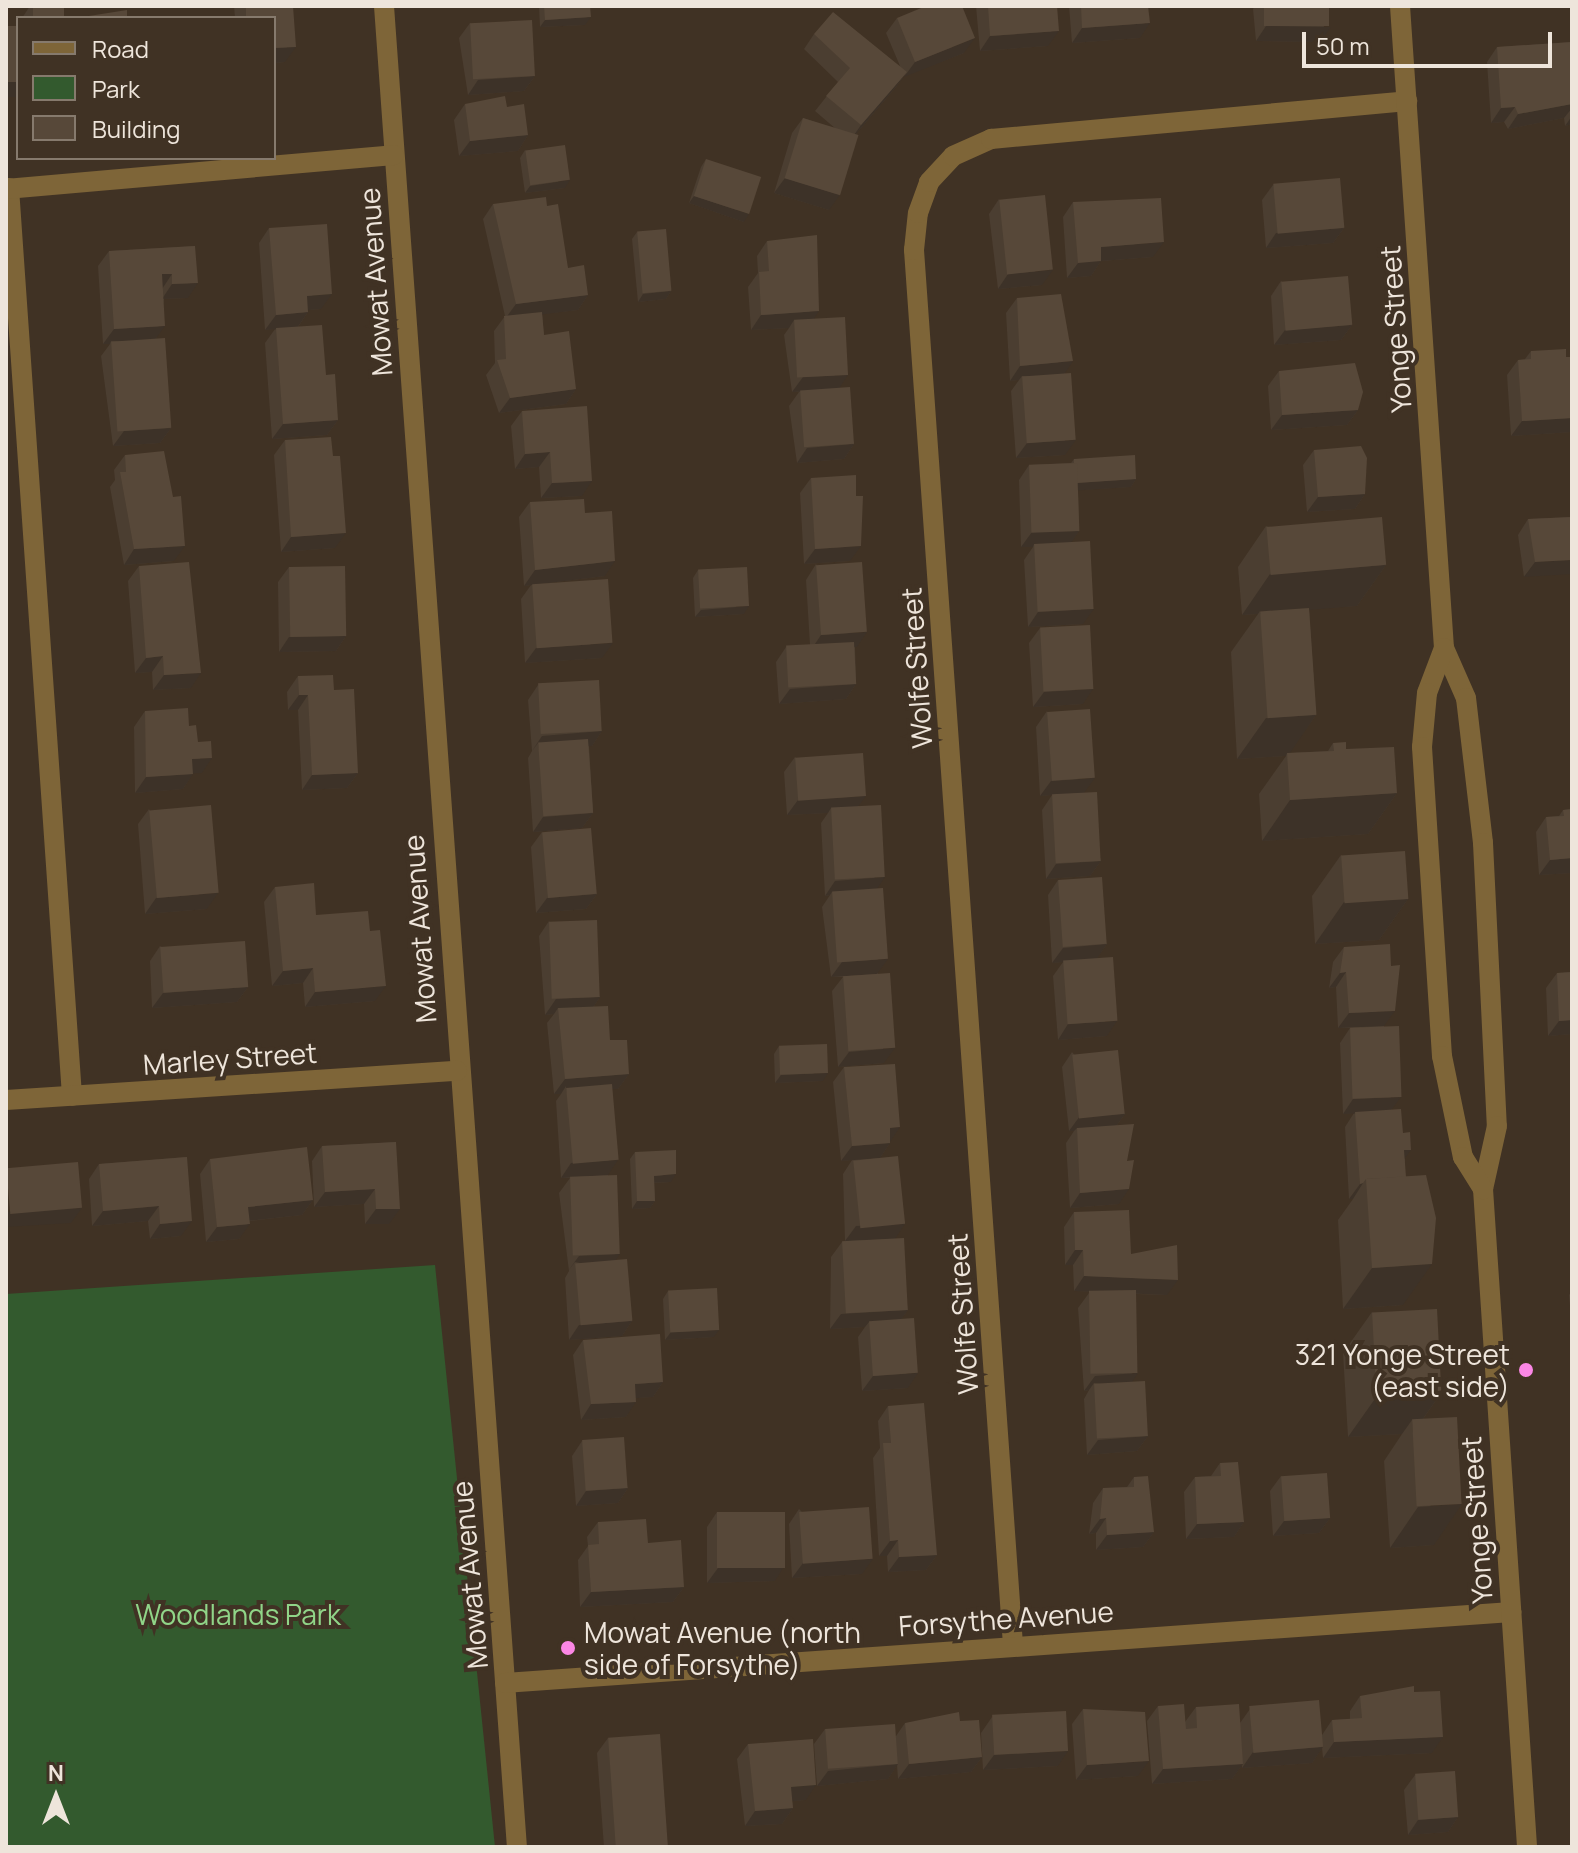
<!DOCTYPE html>
<html>
<head>
<meta charset="utf-8">
<style>
  body { margin:0 }
  #map { position:relative; width:1578px; height:1853px; overflow:hidden; background:#403224; font-family:Manrope,sans-serif }
  div>[style] { position:absolute }
  .green>* { inset:0; background:#335a2e }
  .minor>* { height:20px; margin:-10px; padding:0 10px; transform-origin:10px; border-radius:10px; background:#7e6538 }
  .tertiary>* { height:20px; margin:-10px; padding:0 10px; transform-origin:10px; border-radius:10px; background:#7e6538 }
  .wall>* { inset:0; background:#4b3e31 }
  .shaded-wall>* { inset:0; background:#3d3228; transform-origin:0 0 }
  .building>* { inset:0; background:#574839; transform-origin:0 0 }
  .dots>* { width:22px; height:22px; translate:-50% -50%; box-sizing:border-box; border:4px solid #403224; border-radius:50% }
  span { translate:-50% -50%; white-space:nowrap; text-align:center; line-height:1.15; -webkit-text-stroke:8px #403224; paint-order:stroke }
  .street-label { font-size:28px; color:#eee5db }
  .poi-label { font-size:28px; color:#eee5db }
  .right { translate:-100% -50%; text-align:right }
  .left { translate:0 -50%; text-align:left }
  .park-label { font-size:28px; color:#90d588 }
  .frame { position:absolute; inset:0; border:8px solid #eee5db; pointer-events:none }
  .legend { position:absolute; left:16px; top:16px; width:260px; height:144px; box-sizing:border-box; background:#403224; border:2px solid #867a6d; margin:0; padding:10px 14px; list-style:none; font-size:24px; color:#eee5db }
  .legend li { display:flex; align-items:center; gap:16px; height:40px }
  .legend b { width:40px; border:2px solid #867a6d }
  .north { position:absolute; left:16px; top:1757px; width:80px; height:80px; -webkit-text-stroke:6px #403224; paint-order:stroke; rotate:0deg; font-size:22px; font-weight:700; line-height:32px; text-align:center; color:#eee5db }
  .north::after { content:''; display:block; margin:auto; width:28px; height:36px; background:#eee5db; clip-path:polygon(50% 0,100% 100%,50% 72%,0 100%) }
  .scale { position:absolute; left:1302px; top:32px; width:250px; height:36px; box-sizing:border-box; border:4px solid #eee5db; border-top:0; padding-left:10px; font-size:24px; line-height:28px; white-space:nowrap; color:#eee5db; -webkit-text-stroke:6px #403224; paint-order:stroke }
</style>
</head>
<body>
<div id="map">
  <div class="green">
    <div style="clip-path:polygon(435px 1265px,495px 1847px,6px 1847px,6px 1294px)"></div>
  </div>
  <div class="minor">
    <div style="left:384px;top:6px;width:1846px;rotate:85.87deg"></div>
    <div style="left:9px;top:188px;width:910px;rotate:86.03deg"></div>
    <div style="left:6px;top:189px;width:389px;rotate:-5deg"></div>
    <div style="left:6px;top:1100px;width:452px;rotate:-3.7deg"></div>
    <div style="left:1013px;top:1645px;width:1399px;rotate:-94.06deg"></div>
    <div style="left:914px;top:250px;width:37px;rotate:-84deg"></div>
    <div style="left:918px;top:213px;width:33px;rotate:-70deg"></div>
    <div style="left:929px;top:182px;width:35px;rotate:-47deg"></div>
    <div style="left:953px;top:156px;width:42px;rotate:-24.1deg"></div>
    <div style="left:991px;top:139px;width:418px;rotate:-5.2deg"></div>
    <div style="left:505px;top:1683px;width:1009px;rotate:-4.04deg"></div>
  </div>
  <div class="tertiary">
    <div style="left:1400px;top:6px;width:644px;rotate:86.08deg"></div>
    <div style="left:1444px;top:648px;width:55px;rotate:66.3deg"></div>
    <div style="left:1466px;top:698px;width:146px;rotate:83.3deg"></div>
    <div style="left:1483px;top:843px;width:283px;rotate:87.2deg"></div>
    <div style="left:1497px;top:1126px;width:65px;rotate:102.5deg"></div>
    <div style="left:1483px;top:1189px;width:659px;rotate:86.17deg"></div>
    <div style="left:1444px;top:648px;width:48px;rotate:110.7deg"></div>
    <div style="left:1427px;top:693px;width:54px;rotate:95.3deg"></div>
    <div style="left:1422px;top:747px;width:310px;rotate:86.3deg"></div>
    <div style="left:1442px;top:1056px;width:103px;rotate:78.3deg"></div>
    <div style="left:1463px;top:1157px;width:38px;rotate:58deg"></div>
  </div>
  <div class="wall">
    <div style="clip-path:polygon(30px 6px,64px 6px,64px 18px,22px 18px)"></div>
    <div style="clip-path:polygon(234px 6px,293px 6px,285px 62px,274px 63px,274px 18px,235px 18px)"></div>
    <div style="clip-path:polygon(539px 6px,590px 6px,585px 25px,540px 27px)"></div>
    <div style="clip-path:polygon(976px 6px,1057px 6px,1048px 46px,980px 51px)"></div>
    <div style="clip-path:polygon(1069px 6px,1148px 6px,1140px 38px,1072px 43px)"></div>
    <div style="clip-path:polygon(1255px 6px,1329px 6px,1320px 42px,1256px 41px,1253px 9px)"></div>
    <div style="clip-path:polygon(897px 18px,964px 53px,904px 76px,896px 87px,855px 135px,829px 210px,774px 193px,792px 133px,803px 118px,836px 129px,815px 111px,838px 82px,804px 49px,814px 34px,900px 66px,886px 33px)"></div>
    <div style="clip-path:polygon(470px 23px,535px 76px,524px 91px,468px 95px,459px 38px)"></div>
    <div style="clip-path:polygon(1572px 42px,1572px 124px,1565px 126px,1564px 118px,1508px 129px,1504px 122px,1491px 123px,1487px 62px,1497px 47px)"></div>
    <div style="clip-path:polygon(465px 104px,507px 107px,528px 135px,518px 151px,459px 156px,454px 120px)"></div>
    <div style="clip-path:polygon(525px 150px,565px 188px,525px 193px,520px 158px)"></div>
    <div style="clip-path:polygon(706px 159px,744px 222px,689px 203px,701px 167px)"></div>
    <div style="clip-path:polygon(1273px 185px,1344px 228px,1333px 243px,1266px 248px,1262px 200px)"></div>
    <div style="clip-path:polygon(999px 199px,1042px 285px,998px 289px,989px 214px)"></div>
    <div style="clip-path:polygon(1073px 202px,1153px 257px,1101px 261px,1091px 276px,1067px 278px,1063px 217px)"></div>
    <div style="clip-path:polygon(493px 204px,547px 206px,568px 268px,588px 295px,578px 310px,542px 314px,544px 335px,576px 389px,566px 404px,499px 413px,486px 375px,495px 363px,494px 331px,505px 316px,483px 219px)"></div>
    <div style="clip-path:polygon(269px 228px,321px 309px,308px 310px,308px 312px,298px 327px,326px 375px,338px 420px,327px 435px,272px 439px,265px 343px,275px 329px,265px 330px,259px 243px)"></div>
    <div style="clip-path:polygon(637px 232px,671px 291px,666px 299px,638px 302px,632px 239px)"></div>
    <div style="clip-path:polygon(767px 241px,814px 319px,839px 388px,854px 444px,844px 459px,797px 463px,789px 406px,799px 392px,792px 392px,784px 335px,789px 328px,751px 330px,748px 287px,758px 273px,757px 256px)"></div>
    <div style="clip-path:polygon(195px 246px,188px 298px,164px 299px,156px 339px,171px 428px,160px 443px,113px 446px,101px 356px,110px 344px,103px 344px,98px 266px,109px 251px)"></div>
    <div style="clip-path:polygon(1281px 281px,1352px 325px,1341px 340px,1274px 345px,1271px 296px)"></div>
    <div style="clip-path:polygon(1017px 298px,1065px 373px,1065px 455px,1016px 458px,1011px 391px,1019px 380px,1010px 381px,1006px 313px)"></div>
    <div style="clip-path:polygon(1531px 351px,1566px 357px,1572px 357px,1572px 432px,1511px 436px,1507px 375px,1518px 360px,1525px 359px)"></div>
    <div style="clip-path:polygon(1279px 371px,1358px 410px,1347px 425px,1271px 430px,1268px 386px)"></div>
    <div style="clip-path:polygon(522px 411px,582px 496px,541px 498px,539px 467px,515px 469px,511px 426px)"></div>
    <div style="clip-path:polygon(285px 440px,335px 548px,281px 552px,274px 455px)"></div>
    <div style="clip-path:polygon(1314px 450px,1365px 494px,1355px 509px,1307px 512px,1303px 465px)"></div>
    <div style="clip-path:polygon(125px 455px,174px 561px,124px 565px,110px 487px,115px 480px,114px 470px)"></div>
    <div style="clip-path:polygon(1074px 459px,1136px 479px,1131px 487px,1078px 490px,1079px 531px,1071px 542px,1083px 624px,1028px 627px,1024px 560px,1033px 547px,1021px 547px,1019px 480px,1029px 465px,1071px 463px)"></div>
    <div style="clip-path:polygon(811px 478px,850px 561px,804px 564px,800px 493px)"></div>
    <div style="clip-path:polygon(530px 502px,585px 513px,605px 576px,539px 584px,602px 658px,525px 663px,521px 599px,531px 585px,524px 586px,519px 517px)"></div>
    <div style="clip-path:polygon(1572px 517px,1524px 577px,1518px 535px,1528px 519px)"></div>
    <div style="clip-path:polygon(1266px 526px,1386px 565px,1357px 606px,1309px 609px,1316px 715px,1289px 753px,1328px 751px,1333px 743px,1346px 749px,1397px 793px,1368px 834px,1262px 841px,1259px 794px,1286px 756px,1237px 759px,1231px 652px,1258px 614px,1242px 615px,1238px 567px)"></div>
    <div style="clip-path:polygon(816px 564px,857px 647px,855px 647px,856px 684px,846px 699px,779px 704px,776px 662px,786px 647px,810px 645px,806px 580px)"></div>
    <div style="clip-path:polygon(139px 566px,191px 688px,153px 690px,152px 672px,135px 673px,128px 581px)"></div>
    <div style="clip-path:polygon(289px 567px,346px 636px,336px 651px,279px 652px,278px 582px)"></div>
    <div style="clip-path:polygon(698px 570px,744px 614px,695px 617px,693px 578px)"></div>
    <div style="clip-path:polygon(1040px 628px,1083px 704px,1033px 707px,1029px 643px)"></div>
    <div style="clip-path:polygon(298px 676px,358px 773px,347px 788px,302px 790px,298px 710px,288px 710px,287px 692px)"></div>
    <div style="clip-path:polygon(538px 685px,602px 731px,592px 746px,589px 746px,593px 813px,582px 828px,533px 832px,528px 758px,532px 751px,528px 700px)"></div>
    <div style="clip-path:polygon(145px 711px,189px 726px,198px 742px,202px 773px,193px 773px,183px 789px,135px 793px,134px 727px)"></div>
    <div style="clip-path:polygon(1047px 711px,1084px 793px,1101px 861px,1090px 876px,1046px 879px,1042px 810px,1052px 795px,1040px 796px,1036px 727px)"></div>
    <div style="clip-path:polygon(795px 757px,859px 806px,877px 889px,878px 974px,884px 1063px,838px 1067px,832px 991px,843px 977px,831px 977px,822px 907px,830px 895px,825px 896px,821px 823px,828px 813px,787px 815px,784px 772px)"></div>
    <div style="clip-path:polygon(149px 809px,207px 909px,145px 914px,138px 824px)"></div>
    <div style="clip-path:polygon(1572px 809px,1572px 873px,1539px 875px,1536px 832px,1546px 817px,1559px 816px,1563px 810px)"></div>
    <div style="clip-path:polygon(542px 832px,597px 894px,586px 909px,536px 913px,531px 847px)"></div>
    <div style="clip-path:polygon(1341px 855px,1408px 899px,1379px 940px,1315px 944px,1312px 896px)"></div>
    <div style="clip-path:polygon(1058px 880px,1107px 944px,1097px 958px,1107px 1036px,1058px 1040px,1053px 976px,1063px 962px,1052px 963px,1048px 895px)"></div>
    <div style="clip-path:polygon(275px 887px,316px 915px,375px 1001px,305px 1007px,303px 983px,272px 986px,264px 902px)"></div>
    <div style="clip-path:polygon(549px 921px,600px 997px,594px 1006px,610px 1040px,629px 1074px,618px 1089px,612px 1089px,608px 1175px,616px 1259px,632px 1321px,622px 1336px,569px 1340px,565px 1278px,569px 1271px,559px 1193px,570px 1178px,561px 1178px,556px 1101px,561px 1094px,554px 1094px,547px 1023px,554px 1014px,545px 1015px,539px 936px)"></div>
    <div style="clip-path:polygon(160px 946px,248px 987px,237px 1002px,152px 1008px,150px 961px)"></div>
    <div style="clip-path:polygon(1344px 947px,1384px 1026px,1392px 1110px,1405px 1159px,1403px 1305px,1343px 1309px,1338px 1220px,1353px 1199px,1349px 1199px,1345px 1127px,1354px 1113px,1343px 1114px,1340px 1043px,1350px 1028px,1338px 1028px,1336px 987px,1329px 988px,1333px 962px)"></div>
    <div style="clip-path:polygon(1572px 972px,1572px 1034px,1548px 1036px,1546px 988px,1557px 973px)"></div>
    <div style="clip-path:polygon(779px 1046px,823px 1081px,775px 1083px,774px 1054px)"></div>
    <div style="clip-path:polygon(1072px 1052px,1125px 1114px,1117px 1125px,1119px 1204px,1070px 1208px,1066px 1143px,1074px 1131px,1069px 1131px,1062px 1067px)"></div>
    <div style="clip-path:polygon(844px 1067px,890px 1141px,890px 1143px,880px 1158px,908px 1310px,901px 1319px,908px 1388px,862px 1391px,858px 1337px,865px 1327px,830px 1329px,831px 1257px,842px 1242px,845px 1241px,843px 1174px,852px 1160px,841px 1161px,833px 1082px)"></div>
    <div style="clip-path:polygon(396px 1142px,389px 1224px,365px 1224px,364px 1204px,314px 1207px,312px 1161px,322px 1146px)"></div>
    <div style="clip-path:polygon(635px 1152px,671px 1182px,654px 1183px,655px 1201px,650px 1208px,632px 1209px,630px 1159px)"></div>
    <div style="clip-path:polygon(187px 1157px,181px 1236px,150px 1239px,148px 1221px,92px 1226px,89px 1179px,99px 1164px)"></div>
    <div style="clip-path:polygon(210px 1159px,313px 1200px,302px 1215px,249px 1221px,239px 1239px,206px 1242px,200px 1174px)"></div>
    <div style="clip-path:polygon(1074px 1212px,1131px 1254px,1167px 1295px,1136px 1294px,1132px 1382px,1148px 1436px,1137px 1451px,1087px 1455px,1084px 1399px,1089px 1390px,1084px 1391px,1078px 1308px,1089px 1293px,1102px 1292px,1074px 1291px,1073px 1265px,1065px 1265px,1064px 1227px)"></div>
    <div style="clip-path:polygon(668px 1291px,714px 1337px,665px 1340px,663px 1299px)"></div>
    <div style="clip-path:polygon(1572px 1291px,1572px 1327px,1569px 1295px)"></div>
    <div style="clip-path:polygon(1372px 1312px,1441px 1393px,1423px 1419px,1434px 1545px,1390px 1548px,1384px 1461px,1402px 1434px,1348px 1437px,1343px 1353px)"></div>
    <div style="clip-path:polygon(583px 1340px,663px 1382px,653px 1397px,636px 1398px,626px 1417px,581px 1420px,573px 1355px)"></div>
    <div style="clip-path:polygon(888px 1406px,937px 1555px,926px 1570px,888px 1572px,887px 1556px,879px 1556px,873px 1458px,880px 1448px,878px 1421px)"></div>
    <div style="clip-path:polygon(582px 1441px,628px 1488px,618px 1503px,576px 1506px,572px 1456px)"></div>
    <div style="clip-path:polygon(1220px 1463px,1244px 1522px,1234px 1537px,1186px 1539px,1184px 1492px,1195px 1477px,1211px 1476px)"></div>
    <div style="clip-path:polygon(1281px 1476px,1330px 1518px,1319px 1533px,1273px 1536px,1270px 1491px)"></div>
    <div style="clip-path:polygon(1134px 1477px,1154px 1532px,1143px 1547px,1096px 1550px,1096px 1533px,1089px 1534px,1093px 1503px,1103px 1488px,1127px 1487px)"></div>
    <div style="clip-path:polygon(799px 1509px,862px 1574px,792px 1578px,789px 1524px)"></div>
    <div style="clip-path:polygon(717px 1512px,775px 1581px,707px 1583px,707px 1527px)"></div>
    <div style="clip-path:polygon(598px 1522px,648px 1543px,684px 1587px,673px 1602px,580px 1607px,578px 1560px,588px 1546px,587px 1537px)"></div>
    <div style="clip-path:polygon(1414px 1692px,1432px 1753px,1323px 1758px,1322px 1748px,1312px 1763px,1242px 1768px,1242px 1765px,1232px 1779px,1152px 1784px,1147px 1721px,1158px 1706px,1185px 1722px,1196px 1707px,1240px 1723px,1250px 1709px,1322px 1735px,1332px 1720px,1350px 1719px,1350px 1711px,1360px 1696px)"></div>
    <div style="clip-path:polygon(1083px 1709px,1138px 1776px,1076px 1780px,1072px 1724px)"></div>
    <div style="clip-path:polygon(992px 1717px,1058px 1766px,983px 1770px,981px 1733px)"></div>
    <div style="clip-path:polygon(960px 1721px,982px 1757px,971px 1772px,898px 1779px,897px 1765px,888px 1779px,817px 1786px,814px 1744px,825px 1729px,896px 1736px,905px 1723px)"></div>
    <div style="clip-path:polygon(608px 1738px,668px 1847px,604px 1847px,597px 1753px)"></div>
    <div style="clip-path:polygon(748px 1744px,806px 1800px,792px 1801px,793px 1808px,782px 1824px,745px 1826px,737px 1759px)"></div>
    <div style="clip-path:polygon(1415px 1775px,1458px 1817px,1448px 1832px,1408px 1835px,1404px 1790px)"></div>
  </div>
  <div class="shaded-wall">
    <div style="clip-path:polygon(591px 17px,585px 25px,540px 27px,545px 20px)"></div>
    <div style="clip-path:polygon(1150px 23px,1140px 38px,1072px 43px,1082px 28px)"></div>
    <div style="clip-path:polygon(1266px 26px,1331px 27px,1320px 42px,1256px 41px)"></div>
    <div style="clip-path:polygon(1059px 31px,1048px 46px,980px 51px,990px 36px)"></div>
    <div style="clip-path:polygon(975px 38px,964px 53px,904px 77px,915px 62px)"></div>
    <div style="clip-path:polygon(296px 47px,285px 62px,274px 63px,274px 48px)"></div>
    <div style="clip-path:polygon(907px 72px,896px 87px,850px 141px,861px 125px)"></div>
    <div style="clip-path:polygon(535px 76px,524px 91px,468px 95px,478px 80px)"></div>
    <div style="left:18px;top:82px;width:15px;height:12px;rotate:90deg"></div>
    <div style="clip-path:polygon(1572px 104px,1572px 108px,1564px 118px,1508px 129px,1518px 114px)"></div>
    <div style="clip-path:polygon(1515px 107px,1504px 122px,1491px 123px,1501px 108px)"></div>
    <div style="clip-path:polygon(1572px 116px,1572px 124px,1565px 126px)"></div>
    <div style="clip-path:polygon(528px 135px,518px 151px,459px 156px,470px 141px)"></div>
    <div style="clip-path:polygon(785px 178px,840px 195px,829px 210px,774px 193px)"></div>
    <div style="clip-path:polygon(570px 180px,565px 188px,525px 193px,530px 186px)"></div>
    <div style="clip-path:polygon(694px 196px,749px 214px,744px 222px,689px 203px)"></div>
    <div style="clip-path:polygon(1344px 228px,1333px 243px,1266px 248px,1276px 233px)"></div>
    <div style="clip-path:polygon(1164px 242px,1153px 257px,1101px 261px,1091px 276px,1067px 278px,1078px 263px,1101px 247px)"></div>
    <div style="clip-path:polygon(1053px 270px,1042px 285px,998px 289px,1008px 274px)"></div>
    <div style="clip-path:polygon(162px 274px,172px 274px,162px 289px)"></div>
    <div style="clip-path:polygon(198px 283px,188px 298px,162px 299px,172px 284px)"></div>
    <div style="clip-path:polygon(671px 291px,666px 299px,638px 302px,643px 294px)"></div>
    <div style="clip-path:polygon(332px 294px,321px 309px,296px 311px,307px 296px)"></div>
    <div style="clip-path:polygon(588px 295px,578px 310px,505px 319px,516px 304px)"></div>
    <div style="clip-path:polygon(819px 311px,809px 326px,794px 320px,789px 328px,751px 330px,761px 315px)"></div>
    <div style="clip-path:polygon(308px 312px,297px 328px,265px 330px,276px 315px)"></div>
    <div style="clip-path:polygon(1352px 325px,1341px 340px,1274px 345px,1285px 330px)"></div>
    <div style="clip-path:polygon(165px 326px,154px 341px,111px 341px,110px 344px,103px 344px,114px 329px)"></div>
    <div style="clip-path:polygon(1073px 361px,1063px 376px,1022px 376px,1019px 380px,1010px 381px,1020px 366px)"></div>
    <div style="clip-path:polygon(848px 375px,838px 390px,792px 392px,803px 377px)"></div>
    <div style="clip-path:polygon(576px 389px,566px 404px,499px 413px,510px 398px)"></div>
    <div style="clip-path:polygon(1358px 410px,1347px 425px,1271px 430px,1282px 415px)"></div>
    <div style="clip-path:polygon(1572px 418px,1572px 432px,1511px 436px,1522px 421px)"></div>
    <div style="clip-path:polygon(338px 420px,327px 435px,272px 439px,283px 424px)"></div>
    <div style="clip-path:polygon(171px 428px,160px 443px,113px 446px,124px 431px)"></div>
    <div style="clip-path:polygon(1076px 440px,1065px 455px,1016px 458px,1027px 443px)"></div>
    <div style="clip-path:polygon(854px 444px,844px 459px,797px 463px,807px 448px)"></div>
    <div style="clip-path:polygon(550px 452px,539px 467px,515px 469px,525px 454px)"></div>
    <div style="clip-path:polygon(1136px 479px,1131px 487px,1069px 491px,1075px 483px)"></div>
    <div style="clip-path:polygon(592px 481px,582px 496px,541px 498px,552px 483px)"></div>
    <div style="clip-path:polygon(1365px 494px,1355px 509px,1307px 512px,1318px 497px)"></div>
    <div style="clip-path:polygon(1079px 531px,1069px 546px,1034px 544px,1033px 547px,1021px 547px,1032px 532px)"></div>
    <div style="clip-path:polygon(346px 533px,335px 548px,281px 552px,291px 537px)"></div>
    <div style="clip-path:polygon(185px 546px,174px 561px,124px 565px,134px 549px)"></div>
    <div style="clip-path:polygon(861px 546px,850px 561px,804px 564px,815px 549px)"></div>
    <div style="clip-path:polygon(1572px 560px,1572px 574px,1524px 577px,1535px 562px)"></div>
    <div style="clip-path:polygon(615px 561px,605px 576px,524px 586px,535px 570px)"></div>
    <div style="clip-path:polygon(1386px 565px,1357px 606px,1260px 614px,1260px 611px,1258px 614px,1242px 615px,1270px 574px)"></div>
    <div style="clip-path:polygon(749px 606px,744px 614px,695px 617px,701px 610px)"></div>
    <div style="clip-path:polygon(1094px 609px,1083px 624px,1028px 627px,1038px 612px)"></div>
    <div style="clip-path:polygon(867px 632px,857px 647px,811px 650px,821px 635px)"></div>
    <div style="clip-path:polygon(346px 636px,336px 651px,279px 652px,289px 637px)"></div>
    <div style="clip-path:polygon(613px 643px,602px 658px,525px 663px,536px 648px)"></div>
    <div style="clip-path:polygon(163px 656px,152px 672px,135px 673px,146px 658px)"></div>
    <div style="clip-path:polygon(201px 673px,191px 688px,153px 690px,164px 675px)"></div>
    <div style="clip-path:polygon(856px 684px,846px 699px,779px 704px,790px 689px)"></div>
    <div style="clip-path:polygon(1093px 689px,1083px 704px,1033px 707px,1044px 692px)"></div>
    <div style="clip-path:polygon(299px 695px,308px 695px,298px 710px,288px 710px)"></div>
    <div style="clip-path:polygon(1316px 715px,1288px 756px,1287px 753px,1286px 756px,1237px 759px,1266px 718px)"></div>
    <div style="clip-path:polygon(602px 731px,592px 746px,539px 750px,538px 743px,532px 751px,542px 736px)"></div>
    <div style="clip-path:polygon(212px 758px,202px 773px,181px 774px,192px 759px)"></div>
    <div style="clip-path:polygon(358px 773px,347px 788px,302px 790px,312px 775px)"></div>
    <div style="clip-path:polygon(193px 774px,183px 789px,135px 793px,146px 777px)"></div>
    <div style="clip-path:polygon(1095px 778px,1084px 793px,1040px 796px,1051px 781px)"></div>
    <div style="clip-path:polygon(1397px 793px,1368px 834px,1262px 841px,1290px 800px)"></div>
    <div style="clip-path:polygon(866px 796px,855px 811px,831px 808px,828px 813px,787px 815px,798px 800px)"></div>
    <div style="clip-path:polygon(593px 813px,582px 828px,533px 832px,543px 817px)"></div>
    <div style="clip-path:polygon(1572px 858px,1572px 873px,1539px 875px,1550px 860px)"></div>
    <div style="clip-path:polygon(1101px 861px,1090px 876px,1046px 879px,1056px 864px)"></div>
    <div style="clip-path:polygon(885px 877px,875px 892px,832px 892px,830px 895px,825px 896px,835px 881px)"></div>
    <div style="clip-path:polygon(218px 893px,207px 909px,145px 914px,156px 898px)"></div>
    <div style="clip-path:polygon(597px 894px,586px 909px,536px 913px,547px 898px)"></div>
    <div style="clip-path:polygon(1408px 899px,1379px 940px,1315px 944px,1344px 902px)"></div>
    <div style="clip-path:polygon(1107px 944px,1096px 960px,1052px 963px,1063px 948px)"></div>
    <div style="clip-path:polygon(888px 959px,877px 974px,831px 977px,842px 962px)"></div>
    <div style="clip-path:polygon(313px 968px,303px 983px,272px 986px,283px 971px)"></div>
    <div style="clip-path:polygon(1346px 972px,1336px 987px,1329px 988px,1340px 973px)"></div>
    <div style="clip-path:polygon(386px 986px,375px 1001px,305px 1007px,315px 992px)"></div>
    <div style="clip-path:polygon(248px 987px,237px 1002px,152px 1008px,163px 993px)"></div>
    <div style="clip-path:polygon(600px 997px,590px 1012px,558px 1008px,554px 1014px,545px 1015px,556px 999px)"></div>
    <div style="clip-path:polygon(1395px 1011px,1384px 1026px,1338px 1028px,1349px 1013px)"></div>
    <div style="clip-path:polygon(1572px 1020px,1572px 1034px,1548px 1036px,1559px 1021px)"></div>
    <div style="clip-path:polygon(1117px 1021px,1107px 1036px,1058px 1040px,1068px 1024px)"></div>
    <div style="clip-path:polygon(895px 1048px,884px 1063px,838px 1067px,849px 1052px)"></div>
    <div style="clip-path:polygon(828px 1073px,823px 1081px,775px 1083px,781px 1075px)"></div>
    <div style="clip-path:polygon(629px 1074px,618px 1089px,567px 1093px,566px 1086px,561px 1094px,554px 1094px,565px 1079px)"></div>
    <div style="clip-path:polygon(1401px 1097px,1390px 1112px,1343px 1114px,1353px 1099px)"></div>
    <div style="clip-path:polygon(1125px 1114px,1114px 1129px,1077px 1128px,1074px 1131px,1069px 1131px,1080px 1116px)"></div>
    <div style="clip-path:polygon(900px 1127px,890px 1142px,890px 1128px)"></div>
    <div style="clip-path:polygon(890px 1143px,880px 1158px,841px 1161px,852px 1146px)"></div>
    <div style="clip-path:polygon(1404px 1150px,1411px 1150px,1400px 1165px)"></div>
    <div style="clip-path:polygon(618px 1160px,608px 1175px,561px 1178px,571px 1163px)"></div>
    <div style="clip-path:polygon(676px 1174px,671px 1182px,649px 1183px,654px 1176px)"></div>
    <div style="clip-path:polygon(1363px 1183px,1353px 1199px,1349px 1199px,1360px 1184px)"></div>
    <div style="clip-path:polygon(375px 1189px,364px 1204px,314px 1207px,325px 1192px)"></div>
    <div style="clip-path:polygon(1129px 1189px,1119px 1204px,1070px 1208px,1080px 1193px)"></div>
    <div style="clip-path:polygon(313px 1200px,302px 1215px,238px 1222px,248px 1207px)"></div>
    <div style="clip-path:polygon(637px 1201px,655px 1201px,650px 1208px,632px 1209px)"></div>
    <div style="clip-path:polygon(159px 1206px,148px 1221px,92px 1226px,103px 1211px)"></div>
    <div style="clip-path:polygon(82px 1208px,71px 1223px,6px 1227px,6px 1212px)"></div>
    <div style="clip-path:polygon(376px 1209px,400px 1209px,389px 1224px,365px 1224px)"></div>
    <div style="clip-path:polygon(192px 1221px,181px 1236px,150px 1239px,160px 1224px)"></div>
    <div style="clip-path:polygon(250px 1224px,239px 1239px,206px 1242px,217px 1227px)"></div>
    <div style="clip-path:polygon(905px 1224px,895px 1239px,845px 1241px,856px 1226px)"></div>
    <div style="clip-path:polygon(1075px 1250px,1083px 1250px,1073px 1265px,1065px 1265px)"></div>
    <div style="clip-path:polygon(620px 1254px,609px 1269px,575px 1262px,568px 1271px,579px 1256px)"></div>
    <div style="clip-path:polygon(1432px 1264px,1403px 1305px,1343px 1309px,1372px 1268px)"></div>
    <div style="clip-path:polygon(1084px 1276px,1178px 1280px,1167px 1295px,1074px 1291px)"></div>
    <div style="clip-path:polygon(908px 1310px,897px 1325px,869px 1322px,865px 1327px,830px 1329px,841px 1314px)"></div>
    <div style="clip-path:polygon(632px 1321px,622px 1336px,569px 1340px,579px 1325px)"></div>
    <div style="clip-path:polygon(719px 1330px,714px 1337px,665px 1340px,671px 1332px)"></div>
    <div style="clip-path:polygon(918px 1373px,908px 1388px,862px 1391px,873px 1376px)"></div>
    <div style="clip-path:polygon(1138px 1373px,1128px 1388px,1094px 1383px,1089px 1390px,1084px 1391px,1095px 1376px)"></div>
    <div style="clip-path:polygon(663px 1382px,653px 1397px,624px 1399px,635px 1384px)"></div>
    <div style="clip-path:polygon(1441px 1393px,1413px 1433px,1412px 1420px,1402px 1434px,1348px 1437px,1377px 1396px)"></div>
    <div style="clip-path:polygon(636px 1402px,626px 1417px,581px 1420px,591px 1404px)"></div>
    <div style="clip-path:polygon(1148px 1436px,1137px 1451px,1087px 1455px,1098px 1440px)"></div>
    <div style="clip-path:polygon(628px 1488px,618px 1503px,576px 1506px,586px 1491px)"></div>
    <div style="clip-path:polygon(1462px 1504px,1434px 1545px,1390px 1548px,1418px 1507px)"></div>
    <div style="clip-path:polygon(1106px 1518px,1096px 1533px,1089px 1534px,1100px 1519px)"></div>
    <div style="clip-path:polygon(1330px 1518px,1319px 1533px,1273px 1536px,1284px 1521px)"></div>
    <div style="clip-path:polygon(1244px 1522px,1234px 1537px,1186px 1539px,1197px 1524px)"></div>
    <div style="clip-path:polygon(1154px 1532px,1143px 1547px,1096px 1550px,1107px 1535px)"></div>
    <div style="clip-path:polygon(898px 1540px,887px 1556px,879px 1556px,890px 1541px)"></div>
    <div style="clip-path:polygon(937px 1555px,926px 1570px,888px 1572px,899px 1557px)"></div>
    <div style="clip-path:polygon(873px 1559px,862px 1574px,792px 1578px,803px 1563px)"></div>
    <div style="clip-path:polygon(785px 1565px,775px 1581px,707px 1583px,718px 1568px)"></div>
    <div style="clip-path:polygon(684px 1587px,673px 1602px,580px 1607px,591px 1592px)"></div>
    <div style="clip-path:polygon(1443px 1737px,1432px 1753px,1323px 1758px,1334px 1742px)"></div>
    <div style="clip-path:polygon(1323px 1747px,1312px 1763px,1242px 1768px,1253px 1752px)"></div>
    <div style="clip-path:polygon(1068px 1751px,1058px 1766px,983px 1770px,994px 1755px)"></div>
    <div style="clip-path:polygon(982px 1757px,971px 1772px,898px 1779px,909px 1764px)"></div>
    <div style="clip-path:polygon(1149px 1761px,1138px 1776px,1076px 1780px,1087px 1765px)"></div>
    <div style="clip-path:polygon(898px 1764px,888px 1779px,817px 1786px,828px 1771px)"></div>
    <div style="clip-path:polygon(1243px 1764px,1232px 1779px,1152px 1784px,1163px 1769px)"></div>
    <div style="clip-path:polygon(816px 1785px,806px 1800px,780px 1802px,791px 1787px)"></div>
    <div style="clip-path:polygon(793px 1808px,782px 1824px,745px 1826px,755px 1811px)"></div>
    <div style="clip-path:polygon(1458px 1817px,1448px 1832px,1408px 1835px,1418px 1820px)"></div>
  </div>
  <div class="building">
    <div style="left:33px;top:6px;width:31px;height:12px"></div>
    <div style="clip-path:polygon(246px 6px,293px 6px,296px 47px,274px 48px,274px 18px,246px 18px)"></div>
    <div style="clip-path:polygon(544px 6px,590px 6px,591px 17px,545px 20px)"></div>
    <div style="clip-path:polygon(926px 6px,962px 6px,975px 38px,915px 62px,897px 18px)"></div>
    <div style="clip-path:polygon(988px 6px,1057px 6px,1059px 31px,990px 36px)"></div>
    <div style="clip-path:polygon(1081px 6px,1148px 6px,1150px 23px,1082px 28px)"></div>
    <div style="left:1264px;top:6px;width:65px;height:20px"></div>
    <div style="clip-path:polygon(127px 10px,127px 18px,76px 18px)"></div>
    <div style="clip-path:polygon(833px 12px,907px 72px,861px 125px,826px 96px,850px 68px,814px 34px)"></div>
    <div style="left:532px;top:20px;width:56px;height:62px;rotate:87deg"></div>
    <div style="left:18px;top:26px;width:56px;height:12px;rotate:90deg"></div>
    <div style="clip-path:polygon(1572px 42px,1572px 104px,1518px 114px,1515px 107px,1501px 108px,1497px 47px)"></div>
    <div style="clip-path:polygon(505px 96px,507px 107px,524px 104px,528px 135px,470px 141px,465px 104px)"></div>
    <div style="left:803px;top:118px;width:58px;height:63px;rotate:17deg"></div>
    <div style="left:565px;top:145px;width:35px;height:40px;rotate:82deg"></div>
    <div style="left:706px;top:159px;width:58px;height:39px;rotate:18deg"></div>
    <div style="left:1340px;top:178px;width:50px;height:67px;rotate:85deg"></div>
    <div style="left:1045px;top:195px;width:75px;height:46px;rotate:84deg"></div>
    <div style="clip-path:polygon(546px 197px,547px 206px,558px 204px,568px 268px,584px 265px,588px 295px,516px 304px,493px 204px)"></div>
    <div style="clip-path:polygon(1161px 198px,1164px 242px,1101px 247px,1101px 261px,1078px 263px,1073px 202px)"></div>
    <div style="clip-path:polygon(327px 224px,332px 294px,307px 296px,308px 312px,276px 315px,269px 228px)"></div>
    <div style="left:666px;top:229px;width:62px;height:29px;rotate:85deg"></div>
    <div style="clip-path:polygon(817px 235px,819px 311px,761px 315px,759px 272px,769px 271px,767px 241px)"></div>
    <div style="clip-path:polygon(195px 246px,198px 283px,172px 284px,172px 274px,162px 274px,165px 326px,114px 329px,109px 251px)"></div>
    <div style="left:1348px;top:276px;width:49px;height:67px;rotate:85deg"></div>
    <div style="clip-path:polygon(1061px 294px,1073px 361px,1020px 366px,1017px 298px)"></div>
    <div style="clip-path:polygon(542px 312px,544px 335px,569px 331px,576px 389px,510px 398px,497px 360px,506px 359px,504px 316px)"></div>
    <div style="left:845px;top:317px;width:58px;height:51px;rotate:87deg"></div>
    <div style="clip-path:polygon(322px 325px,326px 375px,335px 374px,338px 420px,283px 424px,276px 328px)"></div>
    <div style="left:165px;top:338px;width:90px;height:54px;rotate:86deg"></div>
    <div style="clip-path:polygon(1566px 349px,1566px 357px,1572px 357px,1572px 418px,1522px 421px,1518px 360px,1531px 359px,1531px 351px)"></div>
    <div style="clip-path:polygon(1355px 363px,1363px 392px,1358px 410px,1282px 415px,1279px 371px)"></div>
    <div style="left:1071px;top:373px;width:67px;height:49px;rotate:86deg"></div>
    <div style="left:850px;top:387px;width:57px;height:50px;rotate:86deg"></div>
    <div style="clip-path:polygon(587px 406px,592px 481px,552px 483px,550px 452px,525px 454px,522px 411px)"></div>
    <div style="clip-path:polygon(331px 437px,333px 456px,340px 456px,346px 533px,291px 537px,285px 440px)"></div>
    <div style="clip-path:polygon(1361px 446px,1367px 458px,1365px 494px,1318px 497px,1314px 450px)"></div>
    <div style="clip-path:polygon(164px 451px,173px 497px,181px 496px,185px 546px,134px 549px,120px 472px,126px 472px,125px 455px)"></div>
    <div style="clip-path:polygon(1135px 455px,1136px 479px,1077px 483px,1077px 463px,1074px 463px,1074px 459px)"></div>
    <div style="left:1077px;top:463px;width:68px;height:48px;rotate:88deg"></div>
    <div style="clip-path:polygon(856px 475px,856px 496px,863px 496px,861px 546px,815px 549px,811px 478px)"></div>
    <div style="clip-path:polygon(584px 499px,585px 513px,612px 511px,615px 561px,535px 570px,530px 502px)"></div>
    <div style="left:1382px;top:517px;width:48px;height:116px;rotate:85deg"></div>
    <div style="clip-path:polygon(1572px 517px,1572px 560px,1535px 562px,1528px 519px)"></div>
    <div style="left:1090px;top:541px;width:68px;height:56px;rotate:87deg"></div>
    <div style="clip-path:polygon(189px 562px,201px 673px,164px 675px,163px 656px,146px 658px,139px 566px)"></div>
    <div style="left:862px;top:562px;width:70px;height:46px;rotate:86deg"></div>
    <div style="left:345px;top:566px;width:70px;height:56px;rotate:89deg"></div>
    <div style="left:747px;top:567px;width:39px;height:49px;rotate:87deg"></div>
    <div style="left:608px;top:579px;width:64px;height:76px;rotate:86deg"></div>
    <div style="left:1309px;top:608px;width:107px;height:49px;rotate:86deg"></div>
    <div style="left:1090px;top:625px;width:64px;height:50px;rotate:87deg"></div>
    <div style="left:854px;top:642px;width:42px;height:68px;rotate:87deg"></div>
    <div style="clip-path:polygon(333px 675px,334px 690px,354px 689px,358px 773px,312px 775px,308px 695px,299px 695px,298px 676px)"></div>
    <div style="left:599px;top:680px;width:51px;height:61px;rotate:87deg"></div>
    <div style="clip-path:polygon(188px 708px,189px 726px,196px 725px,198px 742px,211px 741px,212px 758px,192px 759px,193px 774px,146px 777px,145px 711px)"></div>
    <div style="left:1090px;top:709px;width:69px;height:43px;rotate:86deg"></div>
    <div style="left:588px;top:739px;width:74px;height:50px;rotate:86deg"></div>
    <div style="clip-path:polygon(1346px 742px,1346px 749px,1394px 747px,1397px 793px,1290px 800px,1287px 753px,1334px 751px,1333px 743px)"></div>
    <div style="left:863px;top:753px;width:43px;height:68px;rotate:86deg"></div>
    <div style="left:1097px;top:792px;width:69px;height:45px;rotate:87deg"></div>
    <div style="left:211px;top:805px;width:88px;height:62px;rotate:85deg"></div>
    <div style="left:881px;top:805px;width:72px;height:50px;rotate:87deg"></div>
    <div style="clip-path:polygon(1572px 809px,1572px 858px,1550px 860px,1546px 817px,1564px 816px,1563px 810px)"></div>
    <div style="left:591px;top:828px;width:66px;height:49px;rotate:85deg"></div>
    <div style="left:1405px;top:851px;width:48px;height:64px;rotate:86deg"></div>
    <div style="left:1102px;top:877px;width:67px;height:44px;rotate:86deg"></div>
    <div style="clip-path:polygon(314px 883px,316px 915px,368px 911px,370px 931px,380px 930px,386px 986px,315px 992px,313px 968px,283px 971px,275px 887px)"></div>
    <div style="left:883px;top:888px;width:71px;height:51px;rotate:86deg"></div>
    <div style="left:597px;top:920px;width:77px;height:48px;rotate:88deg"></div>
    <div style="left:245px;top:941px;width:46px;height:85px;rotate:86deg"></div>
    <div style="clip-path:polygon(1390px 944px,1391px 966px,1400px 965px,1395px 1011px,1349px 1013px,1346px 972px,1340px 973px,1344px 947px)"></div>
    <div style="left:1113px;top:957px;width:64px;height:50px;rotate:86deg"></div>
    <div style="clip-path:polygon(1572px 972px,1572px 1020px,1559px 1021px,1557px 973px)"></div>
    <div style="left:890px;top:973px;width:75px;height:47px;rotate:86deg"></div>
    <div style="clip-path:polygon(608px 1006px,610px 1040px,627px 1040px,629px 1074px,565px 1079px,558px 1008px)"></div>
    <div style="left:1399px;top:1026px;width:71px;height:49px;rotate:88deg"></div>
    <div style="left:827px;top:1044px;width:29px;height:48px;rotate:88deg"></div>
    <div style="left:1118px;top:1050px;width:64px;height:46px;rotate:84deg"></div>
    <div style="clip-path:polygon(895px 1064px,900px 1127px,890px 1128px,890px 1143px,852px 1146px,844px 1067px)"></div>
    <div style="left:612px;top:1084px;width:76px;height:46px;rotate:85deg"></div>
    <div style="clip-path:polygon(1401px 1109px,1403px 1133px,1410px 1132px,1411px 1150px,1404px 1150px,1406px 1177px,1366px 1179px,1363px 1183px,1360px 1184px,1355px 1112px)"></div>
    <div style="clip-path:polygon(1134px 1124px,1127px 1161px,1134px 1160px,1129px 1189px,1080px 1193px,1077px 1128px)"></div>
    <div style="clip-path:polygon(396px 1142px,400px 1209px,376px 1209px,375px 1189px,325px 1192px,322px 1146px)"></div>
    <div style="clip-path:polygon(307px 1147px,313px 1200px,248px 1207px,250px 1224px,217px 1227px,210px 1159px)"></div>
    <div style="clip-path:polygon(676px 1150px,676px 1174px,654px 1176px,655px 1201px,637px 1201px,635px 1152px)"></div>
    <div style="left:898px;top:1156px;width:68px;height:45px;rotate:84deg"></div>
    <div style="clip-path:polygon(187px 1157px,192px 1221px,160px 1224px,159px 1206px,103px 1211px,99px 1164px)"></div>
    <div style="left:78px;top:1162px;width:46px;height:72px;rotate:85deg"></div>
    <div style="left:617px;top:1175px;width:79px;height:47px;rotate:88deg"></div>
    <div style="clip-path:polygon(1426px 1175px,1436px 1218px,1432px 1264px,1372px 1268px,1366px 1179px)"></div>
    <div style="clip-path:polygon(1129px 1210px,1131px 1254px,1177px 1245px,1178px 1280px,1084px 1276px,1083px 1250px,1075px 1250px,1074px 1212px)"></div>
    <div style="left:904px;top:1238px;width:72px;height:62px;rotate:87deg"></div>
    <div style="left:627px;top:1259px;width:62px;height:52px;rotate:85deg"></div>
    <div style="left:717px;top:1288px;width:42px;height:49px;rotate:87deg"></div>
    <div style="left:1136px;top:1290px;width:83px;height:47px;rotate:89deg"></div>
    <div style="left:1437px;top:1309px;width:84px;height:65px;rotate:87deg"></div>
    <div style="left:914px;top:1318px;width:55px;height:45px;rotate:86deg"></div>
    <div style="clip-path:polygon(660px 1334px,663px 1382px,635px 1384px,636px 1402px,591px 1404px,583px 1340px)"></div>
    <div style="left:1145px;top:1381px;width:55px;height:51px;rotate:87deg"></div>
    <div style="clip-path:polygon(924px 1403px,937px 1555px,899px 1557px,898px 1540px,890px 1541px,883px 1443px,891px 1443px,888px 1406px)"></div>
    <div style="left:1457px;top:1417px;width:87px;height:45px;rotate:87deg"></div>
    <div style="left:624px;top:1437px;width:51px;height:42px;rotate:86deg"></div>
    <div style="clip-path:polygon(1238px 1462px,1244px 1522px,1197px 1524px,1195px 1477px,1221px 1476px,1220px 1463px)"></div>
    <div style="left:1327px;top:1473px;width:45px;height:46px;rotate:86deg"></div>
    <div style="clip-path:polygon(1148px 1476px,1154px 1532px,1107px 1535px,1106px 1518px,1100px 1519px,1103px 1488px,1134px 1487px,1134px 1477px)"></div>
    <div style="left:869px;top:1507px;width:52px;height:70px;rotate:86deg"></div>
    <div style="left:717px;top:1512px;width:68px;height:56px"></div>
    <div style="clip-path:polygon(646px 1519px,648px 1543px,681px 1540px,684px 1587px,591px 1592px,588px 1545px,599px 1544px,598px 1522px)"></div>
    <div style="clip-path:polygon(1414px 1686px,1414px 1692px,1440px 1691px,1443px 1737px,1334px 1742px,1332px 1720px,1362px 1718px,1360px 1696px)"></div>
    <div style="left:1319px;top:1700px;width:47px;height:70px;rotate:85deg"></div>
    <div style="clip-path:polygon(1184px 1704px,1186px 1729px,1197px 1728px,1196px 1707px,1239px 1704px,1243px 1764px,1163px 1769px,1158px 1706px)"></div>
    <div style="clip-path:polygon(1083px 1709px,1145px 1712px,1149px 1761px,1087px 1765px)"></div>
    <div style="left:1066px;top:1711px;width:40px;height:74px;rotate:87deg"></div>
    <div style="clip-path:polygon(959px 1712px,960px 1721px,979px 1720px,982px 1757px,909px 1764px,905px 1723px)"></div>
    <div style="left:895px;top:1724px;width:40px;height:70px;rotate:86deg"></div>
    <div style="left:660px;top:1734px;width:113px;height:52px;rotate:86deg"></div>
    <div style="clip-path:polygon(813px 1739px,816px 1785px,791px 1787px,793px 1808px,755px 1811px,748px 1744px)"></div>
    <div style="left:1455px;top:1771px;width:46px;height:40px;rotate:86deg"></div>
  </div>
  <div class="dots">
    <div style="left:1526px;top:1370px;background:#fb87e5"></div>
    <div style="left:568px;top:1648px;background:#fb87e5"></div>
  </div>
  <div class="street-label">
    <span style="left:375px;top:282px;rotate:-94deg">Mowat Avenue</span>
    <span style="left:1395px;top:329px;rotate:-94deg">Yonge Street</span>
    <span style="left:916px;top:668px;rotate:-94deg">Wolfe Street</span>
    <span style="left:419px;top:929px;rotate:-94deg">Mowat Avenue</span>
    <span style="left:230px;top:1058px;rotate:-4deg">Marley Street</span>
    <span style="left:962px;top:1314px;rotate:-94deg">Wolfe Street</span>
    <span style="left:1476px;top:1520px;rotate:-94deg">Yonge Street</span>
    <span style="left:469px;top:1575px;rotate:-95deg">Mowat Avenue</span>
    <span style="left:1006px;top:1618px;rotate:-4deg">Forsythe Avenue</span>
  </div>
  <div class="poi-label">
    <span class="right" style="left:1510px;top:1370px">321 Yonge Street<br>(east side)</span>
    <span class="left" style="left:584px;top:1648px">Mowat Avenue (north<br>side of Forsythe)</span>
  </div>
  <div class="park-label">
    <span style="left:238px;top:1614px">Woodlands Park</span>
  </div>
  <div class="frame"></div>
  <ul class="legend">
  <li><b style="height:10px;background:#7e6538"></b>Road</li>
  <li><b style="height:22px;background:#335a2e"></b>Park</li>
  <li><b style="height:22px;background:#574839"></b>Building</li>
  </ul>
  <div class="north">N</div>
  <div class="scale">50 m</div>
</div>
</body>
</html>
